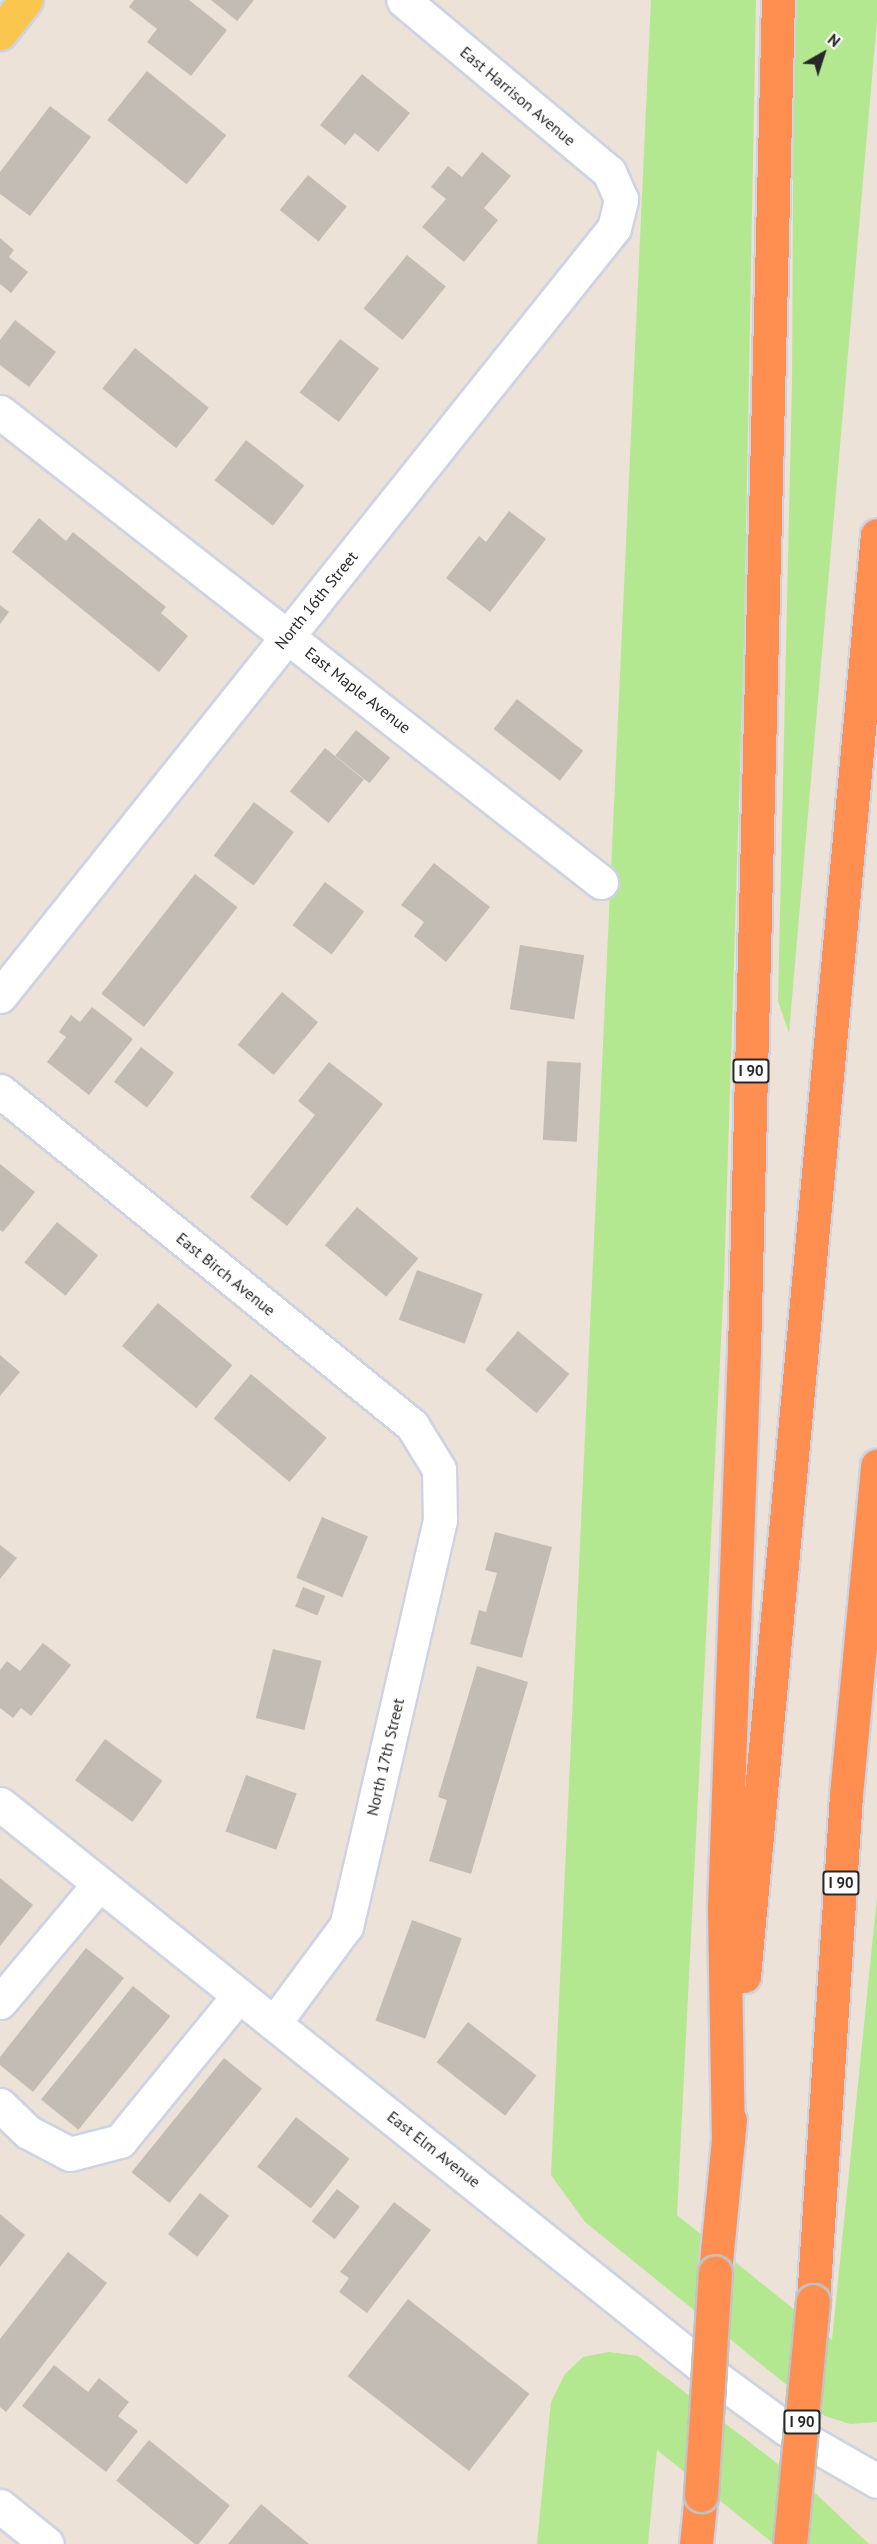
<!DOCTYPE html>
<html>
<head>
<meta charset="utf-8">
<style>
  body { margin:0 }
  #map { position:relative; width:877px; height:2544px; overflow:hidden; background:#ece2d8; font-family:"PT Sans",sans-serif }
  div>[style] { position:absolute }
  .green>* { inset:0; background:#b4e890 }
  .building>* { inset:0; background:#c3bcb5; transform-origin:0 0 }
  .roads { filter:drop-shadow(2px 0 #cdd3e3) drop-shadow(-2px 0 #cdd3e3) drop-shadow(0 2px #cdd3e3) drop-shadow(0 -2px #cdd3e3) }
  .minor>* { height:33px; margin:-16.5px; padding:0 16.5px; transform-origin:16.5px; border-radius:16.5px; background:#fff }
  .major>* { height:33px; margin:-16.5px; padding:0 16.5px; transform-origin:16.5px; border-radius:16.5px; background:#fbc64e }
  .highway>* { height:33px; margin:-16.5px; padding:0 16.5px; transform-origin:16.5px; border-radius:16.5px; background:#ff8f50 }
  .bridges { filter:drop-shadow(2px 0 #c3c3c3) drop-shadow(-2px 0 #c3c3c3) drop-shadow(0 2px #c3c3c3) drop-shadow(0 -2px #c3c3c3) }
  .highway-bridge>* { height:33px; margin:-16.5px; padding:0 16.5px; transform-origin:16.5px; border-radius:16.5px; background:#ff8f50 }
  span { translate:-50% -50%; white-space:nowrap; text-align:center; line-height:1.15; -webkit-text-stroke:4.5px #fff; paint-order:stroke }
  .shield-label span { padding:2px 4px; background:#fff; border:2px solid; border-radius:4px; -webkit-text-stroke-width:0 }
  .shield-label { font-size:15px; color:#282828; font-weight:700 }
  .street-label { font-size:16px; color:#282828 }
  .north { position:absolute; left:793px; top:24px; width:60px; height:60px; -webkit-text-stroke:4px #fff; paint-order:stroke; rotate:39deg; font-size:16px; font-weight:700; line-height:24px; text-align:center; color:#282828 }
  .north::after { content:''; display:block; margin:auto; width:21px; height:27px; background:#282828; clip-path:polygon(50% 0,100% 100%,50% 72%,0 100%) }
</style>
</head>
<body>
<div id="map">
  <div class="green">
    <div style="clip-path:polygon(651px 0,756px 0,744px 642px,724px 1281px,677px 2215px,832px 2340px,877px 1897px,877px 2422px,850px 2424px,825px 2416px,585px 2222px,551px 2175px)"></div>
    <div style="clip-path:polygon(794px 0,877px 0,877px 20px,789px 1033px,778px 1001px,792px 382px)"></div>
    <div style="clip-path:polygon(609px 2352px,638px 2356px,814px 2492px,869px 2544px,774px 2544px,657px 2450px,648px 2544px,537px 2544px,551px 2402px,565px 2374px,583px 2357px)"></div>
  </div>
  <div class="building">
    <div style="clip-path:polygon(134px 0,189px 0,227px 30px,191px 76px,147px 42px,157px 29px,129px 7px)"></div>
    <div style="clip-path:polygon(211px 0,254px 0,237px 21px)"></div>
    <div style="left:147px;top:71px;width:102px;height:63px;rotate:39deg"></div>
    <div style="clip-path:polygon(362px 74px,410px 113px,378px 152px,355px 133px,345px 145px,320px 125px)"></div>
    <div style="clip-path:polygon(50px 106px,91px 137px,30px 216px,0 194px,0 172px)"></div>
    <div style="clip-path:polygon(482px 152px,511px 176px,484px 208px,498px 220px,464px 262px,422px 227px,446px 199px,431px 187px,448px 166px,462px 177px)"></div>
    <div style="left:308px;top:175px;width:50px;height:45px;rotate:39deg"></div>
    <div style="clip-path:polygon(0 238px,14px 250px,9px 257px,28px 272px,11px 293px,0 284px)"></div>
    <div style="left:407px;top:255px;width:50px;height:69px;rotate:39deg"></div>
    <div style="clip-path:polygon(15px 320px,56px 352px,29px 387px,0 365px,0 340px)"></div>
    <div style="left:340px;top:339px;width:49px;height:67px;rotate:37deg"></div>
    <div style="left:135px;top:348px;width:95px;height:52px;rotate:39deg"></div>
    <div style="left:246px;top:440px;width:74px;height:51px;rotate:38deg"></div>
    <div style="clip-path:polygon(509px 511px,546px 539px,490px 612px,446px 578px,479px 536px,486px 542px)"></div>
    <div style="clip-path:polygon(39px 518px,66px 541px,73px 532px,166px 607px,161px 613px,188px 636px,159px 672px,12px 552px)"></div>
    <div style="clip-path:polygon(0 605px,9px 612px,0 624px)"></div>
    <div style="left:517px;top:699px;width:84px;height:38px;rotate:38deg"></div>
    <div style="left:356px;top:730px;width:44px;height:33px;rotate:39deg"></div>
    <div style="left:325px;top:748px;width:50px;height:56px;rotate:39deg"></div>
    <div style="left:254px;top:802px;width:50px;height:67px;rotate:37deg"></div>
    <div style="clip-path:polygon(434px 863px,490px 907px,446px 962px,414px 936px,424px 922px,401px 905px)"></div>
    <div style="left:195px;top:874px;width:54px;height:152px;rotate:38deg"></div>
    <div style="left:325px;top:882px;width:49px;height:54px;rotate:37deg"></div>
    <div style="left:520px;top:945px;width:65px;height:65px;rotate:9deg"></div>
    <div style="left:282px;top:992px;width:47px;height:69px;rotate:40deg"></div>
    <div style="clip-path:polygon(92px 1007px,133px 1039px,89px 1095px,47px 1062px,66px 1037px,59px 1032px,71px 1015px,80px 1022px)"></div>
    <div style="left:141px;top:1047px;width:42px;height:44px;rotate:38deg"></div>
    <div style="left:547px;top:1061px;width:34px;height:79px;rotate:3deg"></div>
    <div style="clip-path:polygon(329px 1062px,383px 1104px,287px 1226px,250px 1197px,315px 1115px,298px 1101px)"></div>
    <div style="clip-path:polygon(0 1164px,35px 1192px,3px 1232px,0 1230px)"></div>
    <div style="left:357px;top:1207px;width:80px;height:50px;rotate:40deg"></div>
    <div style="left:57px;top:1222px;width:53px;height:52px;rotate:39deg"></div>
    <div style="left:417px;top:1270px;width:70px;height:53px;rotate:20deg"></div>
    <div style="left:158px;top:1303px;width:97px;height:56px;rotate:40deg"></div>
    <div style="left:518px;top:1331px;width:67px;height:51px;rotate:40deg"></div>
    <div style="clip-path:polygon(0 1355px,20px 1372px,0 1396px)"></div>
    <div style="left:251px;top:1374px;width:99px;height:58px;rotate:40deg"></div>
    <div style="left:322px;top:1517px;width:50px;height:66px;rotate:23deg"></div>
    <div style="clip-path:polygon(495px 1532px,552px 1547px,522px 1658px,470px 1644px,479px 1610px,486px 1612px,497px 1573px,485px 1570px)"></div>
    <div style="clip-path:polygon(0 1545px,17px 1558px,0 1579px)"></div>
    <div style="left:303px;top:1587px;width:24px;height:21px;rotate:22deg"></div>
    <div style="clip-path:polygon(43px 1643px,71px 1665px,31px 1716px,21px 1708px,13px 1718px,0 1708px,0 1670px,7px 1661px,20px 1671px)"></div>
    <div style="left:273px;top:1649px;width:50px;height:71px;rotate:14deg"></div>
    <div style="clip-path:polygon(477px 1666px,528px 1682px,471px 1874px,429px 1861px,447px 1800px,438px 1797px)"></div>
    <div style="left:105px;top:1739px;width:71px;height:51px;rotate:36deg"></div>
    <div style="left:246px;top:1775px;width:54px;height:60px;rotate:20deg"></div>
    <div style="clip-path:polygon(0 1878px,33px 1905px,0 1946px)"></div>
    <div style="left:412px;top:1920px;width:53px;height:107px;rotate:20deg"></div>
    <div style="clip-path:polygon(86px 1948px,124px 1978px,33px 2092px,0 2065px,0 2057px)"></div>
    <div style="left:133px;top:1986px;width:48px;height:146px;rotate:39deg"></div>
    <div style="left:468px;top:2022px;width:87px;height:51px;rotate:38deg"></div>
    <div style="left:224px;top:2058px;width:49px;height:147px;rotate:39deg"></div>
    <div style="left:296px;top:2117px;width:68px;height:63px;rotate:38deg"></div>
    <div style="left:337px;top:2189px;width:29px;height:41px;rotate:38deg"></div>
    <div style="left:200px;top:2193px;width:37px;height:52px;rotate:38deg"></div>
    <div style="clip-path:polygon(394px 2202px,431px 2230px,367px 2313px,339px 2292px,349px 2278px,340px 2272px)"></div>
    <div style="clip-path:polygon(0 2214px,25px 2235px,0 2267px)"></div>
    <div style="clip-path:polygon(68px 2252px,107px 2283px,6px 2412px,0 2407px,0 2339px)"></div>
    <div style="left:408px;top:2299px;width:154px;height:98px;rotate:38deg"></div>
    <div style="clip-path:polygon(54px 2365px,88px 2392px,99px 2378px,129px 2402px,118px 2416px,138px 2431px,106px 2472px,22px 2406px)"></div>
    <div style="left:149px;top:2440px;width:104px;height:52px;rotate:39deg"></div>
    <div style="clip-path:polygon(261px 2504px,309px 2544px,228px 2544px)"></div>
  </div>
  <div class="roads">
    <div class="minor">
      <div style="left:0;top:412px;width:763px;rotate:38.03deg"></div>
      <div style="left:0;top:996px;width:983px;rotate:-51.36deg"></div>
      <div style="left:614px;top:228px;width:30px;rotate:-76deg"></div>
      <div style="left:621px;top:199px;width:30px;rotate:-114deg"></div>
      <div style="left:609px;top:172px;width:268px;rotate:-140.1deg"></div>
      <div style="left:0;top:1091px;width:530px;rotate:39.03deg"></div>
      <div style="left:412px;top:1425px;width:52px;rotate:58.5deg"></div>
      <div style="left:439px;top:1469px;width:51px;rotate:88.9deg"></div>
      <div style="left:440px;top:1520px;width:417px;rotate:103deg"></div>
      <div style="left:346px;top:1926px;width:119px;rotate:126.5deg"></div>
      <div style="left:0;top:1804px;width:920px;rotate:38.69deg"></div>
      <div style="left:718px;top:2379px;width:83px;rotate:36.2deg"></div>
      <div style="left:785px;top:2428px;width:106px;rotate:29.9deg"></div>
      <div style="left:0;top:2002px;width:154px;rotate:-50deg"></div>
      <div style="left:0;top:2105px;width:39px;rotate:44deg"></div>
      <div style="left:28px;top:2132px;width:47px;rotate:27.6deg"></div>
      <div style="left:70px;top:2154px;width:52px;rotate:-14.6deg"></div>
      <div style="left:120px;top:2141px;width:188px;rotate:-50.8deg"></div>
      <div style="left:0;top:2506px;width:60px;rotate:39deg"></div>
    </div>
    <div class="major">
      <div style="left:0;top:33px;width:42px;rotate:-51.8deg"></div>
    </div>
    <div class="highway">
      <div style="left:744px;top:1976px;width:1447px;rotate:-84.73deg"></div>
      <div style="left:728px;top:2141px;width:235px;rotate:-91deg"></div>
      <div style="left:724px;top:1906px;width:555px;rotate:-87.94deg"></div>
      <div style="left:744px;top:1351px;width:1351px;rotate:-88.56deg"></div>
      <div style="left:715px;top:2272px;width:153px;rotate:-84.4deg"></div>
      <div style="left:813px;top:2301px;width:507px;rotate:-86.27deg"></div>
      <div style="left:846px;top:1795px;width:331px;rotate:-84.6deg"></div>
      <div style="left:696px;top:2544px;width:49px;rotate:-84.2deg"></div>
    </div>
  </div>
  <div class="bridges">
    <div class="highway-bridge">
      <div style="left:701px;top:2495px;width:223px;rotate:-86.4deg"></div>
      <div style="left:790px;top:2544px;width:244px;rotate:-84.6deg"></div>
    </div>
  </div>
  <div class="shield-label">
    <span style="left:751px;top:1071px">I 90</span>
    <span style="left:841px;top:1883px">I 90</span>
    <span style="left:802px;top:2422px">I 90</span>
  </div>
  <div class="street-label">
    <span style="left:518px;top:96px;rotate:40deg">East Harrison Avenue</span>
    <span style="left:316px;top:600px;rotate:-51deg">North 16th Street</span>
    <span style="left:358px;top:690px;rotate:38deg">East Maple Avenue</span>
    <span style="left:226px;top:1274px;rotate:39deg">East Birch Avenue</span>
    <span style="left:385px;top:1757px;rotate:-77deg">North 17th Street</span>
    <span style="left:434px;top:2149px;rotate:38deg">East Elm Avenue</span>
  </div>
  <div class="north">N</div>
</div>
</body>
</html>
